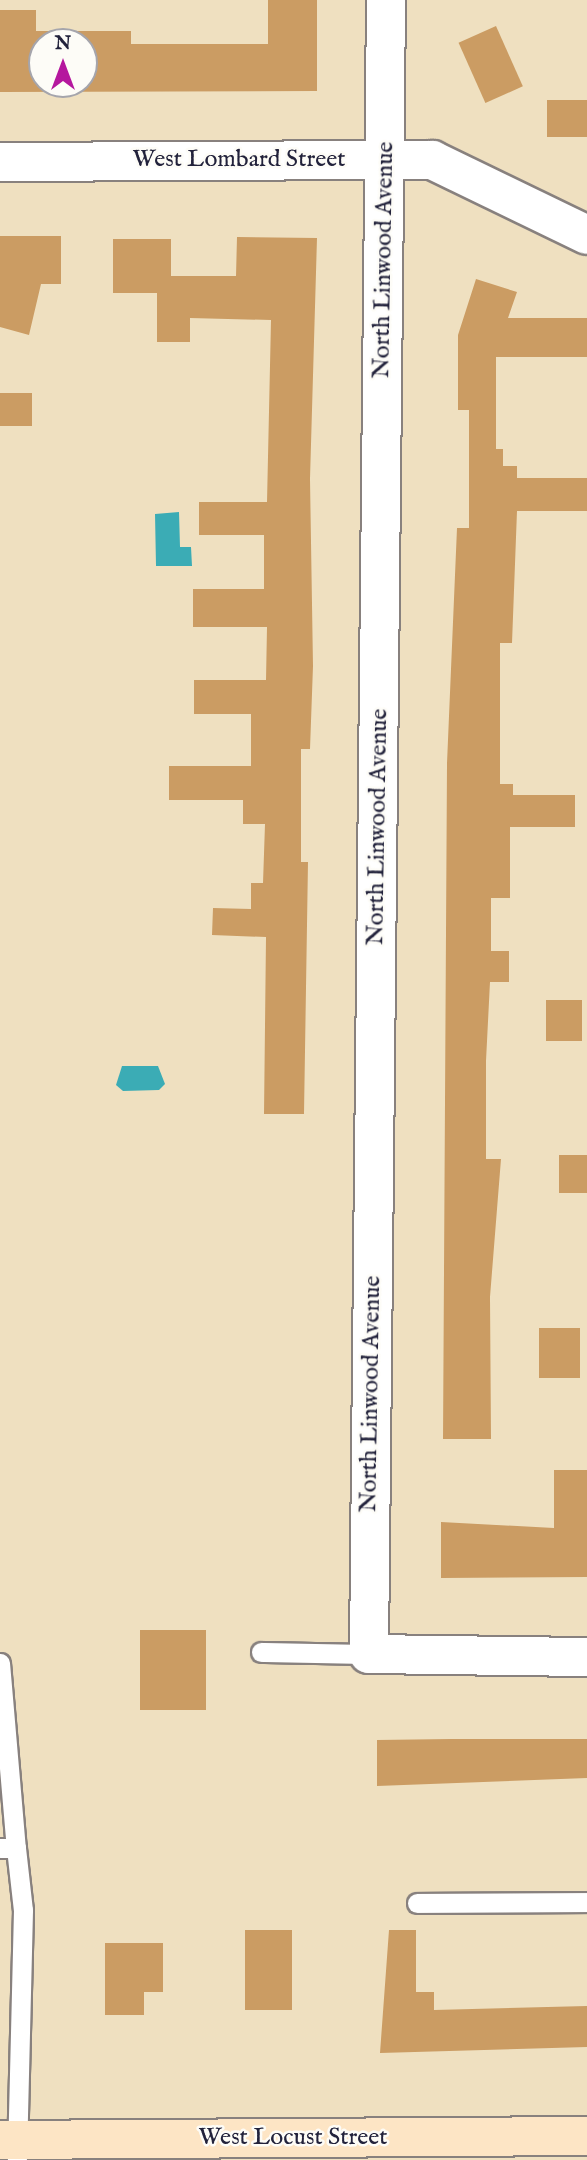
<!DOCTYPE html>
<html>
<head>
<meta charset="utf-8">
<style>
  body { margin:0 }
  #map { position:relative; width:587px; height:2160px; overflow:hidden; background:#efe0c0; font-family:"IM FELL English",serif }
  div>[style] { position:absolute }
  .water>* { inset:0; background:#3bacb5 }
  .building>* { inset:0; background:#cb9c63; transform-origin:0 0 }
  .roads { filter:drop-shadow(2px 0 #88817e) drop-shadow(-2px 0 #88817e) drop-shadow(0 2px #88817e) drop-shadow(0 -2px #88817e) }
  .lane>* { height:19px; margin:-9.5px; padding:0 9.5px; transform-origin:9.5px; border-radius:9.5px; background:#fff }
  .street>* { height:38px; margin:-19px; padding:0 19px; transform-origin:19px; border-radius:19px; background:#fff }
  .secondary>* { height:38px; margin:-19px; padding:0 19px; transform-origin:19px; border-radius:19px; background:#fde5c5 }
  span { translate:-50% -50%; white-space:nowrap; text-align:center; line-height:1.15; -webkit-text-stroke:5px #fdfcf7; paint-order:stroke }
  .street-label { font-size:24px; color:#22223b }
  .north { position:absolute; left:28px; top:28px; width:70px; height:70px; box-sizing:border-box; background:#fdfcf7; border:2px solid #a5a5ac; border-radius:50%; rotate:0deg; font-size:19px; font-weight:700; line-height:28px; text-align:center; color:#22223b }
  .north::after { content:''; display:block; margin:auto; width:24px; height:32px; background:#b5179e; clip-path:polygon(50% 0,100% 100%,50% 72%,0 100%) }
</style>
</head>
<body>
<div id="map">
  <div class="water">
    <div style="clip-path:polygon(179px 512px,180px 547px,191px 547px,192px 566px,156px 566px,155px 514px)"></div>
    <div style="clip-path:polygon(122px 1066px,158px 1066px,165px 1084px,159px 1090px,123px 1091px,116px 1085px)"></div>
  </div>
  <div class="building">
    <div style="clip-path:polygon(evenodd,268px 0,317px 0,317px 91px,0 92px,0 10px,36px 10px,36px 31px,131px 31px,131px 44px,268px 44px,268px 0,42px 42px,84px 42px,84px 84px,42px 84px,42px 42px)"></div>
    <div style="left:496px;top:26px;width:66px;height:41px;rotate:66deg"></div>
    <div style="left:547px;top:100px;width:40px;height:37px"></div>
    <div style="clip-path:polygon(0 236px,61px 236px,61px 284px,41px 284px,29px 335px,0 327px)"></div>
    <div style="clip-path:polygon(237px 237px,317px 238px,310px 479px,313px 666px,310px 749px,301px 749px,301px 862px,308px 862px,304px 1114px,264px 1114px,266px 937px,212px 935px,213px 908px,251px 909px,251px 883px,263px 883px,265px 824px,243px 824px,243px 800px,169px 800px,169px 766px,251px 766px,251px 714px,194px 714px,194px 680px,266px 680px,267px 627px,193px 627px,193px 589px,264px 589px,264px 535px,199px 535px,199px 502px,267px 502px,271px 320px,190px 318px,190px 342px,157px 342px,157px 293px,113px 293px,113px 239px,171px 239px,171px 276px,236px 276px)"></div>
    <div style="clip-path:polygon(476px 279px,517px 292px,508px 318px,587px 318px,587px 357px,496px 357px,496px 449px,503px 449px,503px 466px,517px 466px,517px 478px,587px 478px,587px 511px,517px 511px,512px 643px,500px 643px,500px 784px,513px 784px,513px 795px,575px 795px,575px 827px,510px 827px,510px 898px,491px 898px,491px 951px,509px 951px,509px 982px,490px 982px,486px 1061px,486px 1159px,501px 1159px,490px 1297px,491px 1439px,443px 1439px,447px 763px,457px 528px,469px 528px,469px 410px,458px 410px,458px 335px)"></div>
    <div style="left:0;top:393px;width:32px;height:33px"></div>
    <div style="left:546px;top:1000px;width:36px;height:41px"></div>
    <div style="left:587px;top:1155px;width:38px;height:28px;rotate:90deg"></div>
    <div style="left:539px;top:1328px;width:41px;height:50px"></div>
    <div style="clip-path:polygon(554px 1470px,587px 1470px,587px 1577px,441px 1578px,441px 1522px,554px 1528px)"></div>
    <div style="left:140px;top:1630px;width:66px;height:80px"></div>
    <div style="clip-path:polygon(451px 1739px,587px 1739px,587px 1778px,377px 1786px,377px 1740px)"></div>
    <div style="left:245px;top:1930px;width:47px;height:80px"></div>
    <div style="clip-path:polygon(389px 1930px,416px 1930px,416px 1992px,434px 1992px,434px 2010px,587px 2006px,587px 2047px,380px 2053px)"></div>
    <div style="clip-path:polygon(105px 1943px,163px 1943px,163px 1992px,144px 1992px,144px 2015px,105px 2015px)"></div>
  </div>
  <div class="roads">
    <div class="lane">
      <div style="left:261px;top:1652px;width:108px;rotate:1.1deg"></div>
      <div style="left:0;top:1663px;width:186px;rotate:85.1deg"></div>
      <div style="left:0;top:1848px;width:16px"></div>
      <div style="left:16px;top:1848px;width:62px;rotate:83.6deg"></div>
      <div style="left:23px;top:1910px;width:250px;rotate:91.4deg"></div>
      <div style="left:417px;top:1903px;width:170px;rotate:-0.3deg"></div>
    </div>
    <div class="street">
      <div style="left:386px;top:0;width:1654px;rotate:90.59deg"></div>
      <div style="left:369px;top:1654px;width:218px;rotate:0.8deg"></div>
      <div style="left:0;top:162px;width:432px;rotate:-0.3deg"></div>
      <div style="left:432px;top:160px;width:172px;rotate:25.8deg"></div>
    </div>
    <div class="secondary">
      <div style="left:0;top:2140px;width:587px;rotate:-0.39deg"></div>
    </div>
  </div>
  <div class="street-label">
    <span style="left:239px;top:160px">West Lombard Street</span>
    <span style="left:384px;top:260px;rotate:-89deg">North Linwood Avenue</span>
    <span style="left:378px;top:827px;rotate:-89deg">North Linwood Avenue</span>
    <span style="left:371px;top:1394px;rotate:-89deg">North Linwood Avenue</span>
    <span style="left:293px;top:2138px">West Locust Street</span>
  </div>
  <div class="north">N</div>
</div>
</body>
</html>
